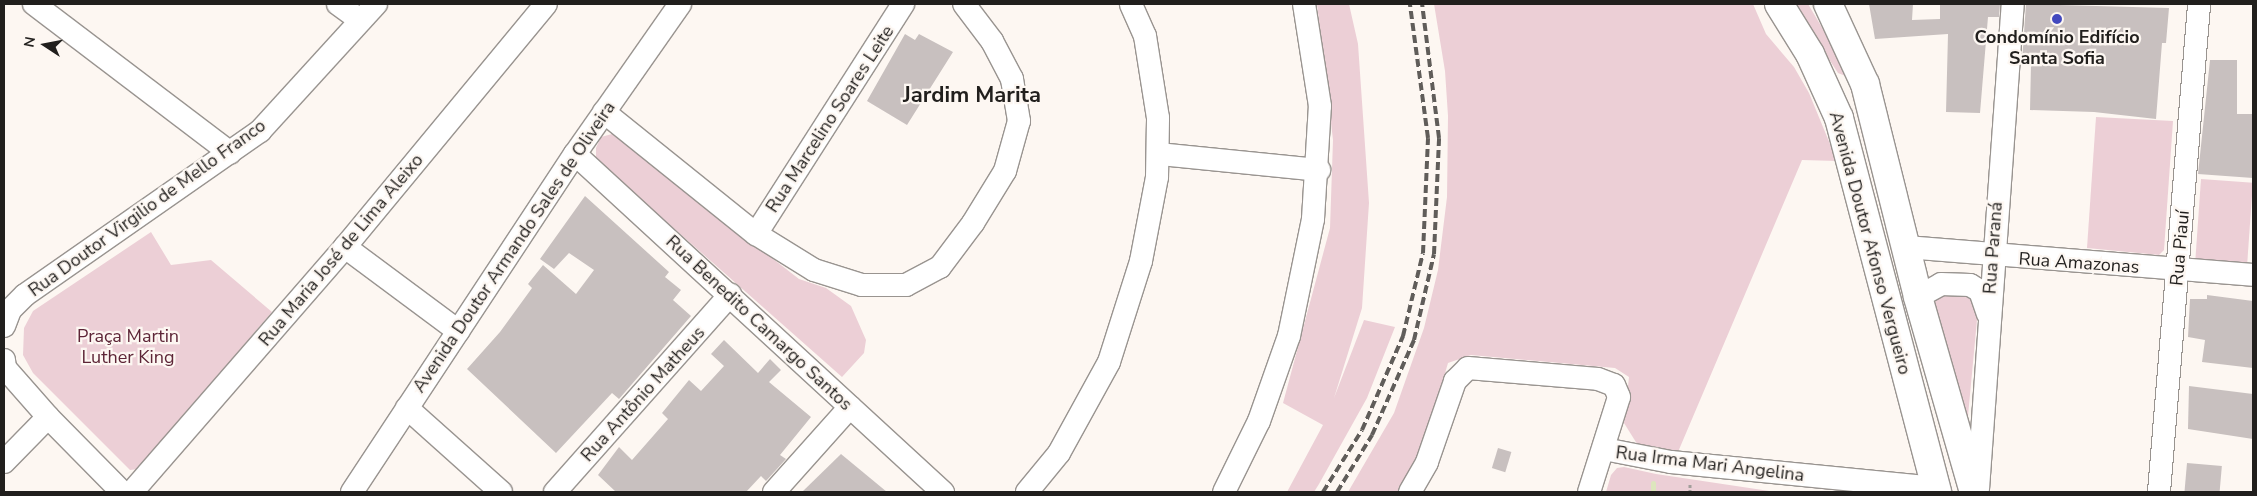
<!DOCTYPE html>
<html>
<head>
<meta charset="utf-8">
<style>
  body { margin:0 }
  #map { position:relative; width:2257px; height:496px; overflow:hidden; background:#fdf7f2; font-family:"Nunito Sans",sans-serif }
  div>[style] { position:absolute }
  .green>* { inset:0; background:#eccfd6; transform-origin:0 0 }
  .stream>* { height:5px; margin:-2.5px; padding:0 2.5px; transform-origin:2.5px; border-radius:2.5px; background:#dde6bd }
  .building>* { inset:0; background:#c8c0bf; transform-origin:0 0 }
  .path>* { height:3px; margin-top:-1.5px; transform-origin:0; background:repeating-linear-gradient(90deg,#a29e9a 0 2.5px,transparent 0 5px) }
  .roads { filter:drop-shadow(1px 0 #999490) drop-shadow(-1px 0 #999490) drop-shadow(0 1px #999490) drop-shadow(0 -1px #999490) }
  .minor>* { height:22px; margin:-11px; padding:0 11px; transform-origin:11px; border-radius:11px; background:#fff }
  .major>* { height:28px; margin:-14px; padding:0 14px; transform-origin:14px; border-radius:14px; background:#fff }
  .rail>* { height:4px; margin-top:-2px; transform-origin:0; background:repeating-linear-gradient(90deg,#605d5a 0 8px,transparent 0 12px) }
  .dots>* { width:14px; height:14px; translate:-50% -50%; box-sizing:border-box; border:2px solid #fdf7f2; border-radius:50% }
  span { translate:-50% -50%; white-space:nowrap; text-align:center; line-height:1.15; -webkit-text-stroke:4.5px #fdf7f2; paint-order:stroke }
  .poi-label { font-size:18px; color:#211f1d; font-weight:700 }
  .street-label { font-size:18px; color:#211f1d }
  .park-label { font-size:18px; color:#5d2537 }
  .district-label { font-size:22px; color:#211f1d; font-weight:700 }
  .frame { position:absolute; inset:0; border:5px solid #211f1d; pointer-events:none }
  .north { position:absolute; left:20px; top:20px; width:50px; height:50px; -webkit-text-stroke:4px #fdf7f2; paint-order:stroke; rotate:281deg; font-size:14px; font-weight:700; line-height:20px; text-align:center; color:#211f1d }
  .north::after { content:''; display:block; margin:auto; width:18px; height:22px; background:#211f1d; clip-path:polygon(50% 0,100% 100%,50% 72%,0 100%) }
</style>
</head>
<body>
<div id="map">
  <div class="green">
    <div style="clip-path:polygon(1317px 4px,1349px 4px,1358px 44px,1369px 203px,1362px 308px,1334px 398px,1364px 320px,1395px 327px,1367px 398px,1319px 484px,1314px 492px,1287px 492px,1323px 425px,1283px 403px,1330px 228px,1333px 140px)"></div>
    <div style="clip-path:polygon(1434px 4px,1753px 4px,1766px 34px,1794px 67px,1809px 93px,1837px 161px,1802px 160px,1678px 452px,1639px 447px,1624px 423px,1629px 377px,1615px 368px,1471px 355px,1448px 363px,1422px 452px,1399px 492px,1348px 492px,1394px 413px,1424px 328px,1438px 270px,1447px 197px,1448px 116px,1445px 71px)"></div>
    <div style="clip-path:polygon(1793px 4px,1808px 4px,1849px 73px,1848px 77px,1838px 73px)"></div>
    <div style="clip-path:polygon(2096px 117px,2173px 121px,2164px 250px,2159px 255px,2087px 248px)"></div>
    <div style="clip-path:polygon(612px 134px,799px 279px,826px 288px,851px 306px,866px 340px,864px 353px,842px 377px,609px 171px,596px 157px,596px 148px,601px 137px)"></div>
    <div style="left:2201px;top:179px;width:52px;height:81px;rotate:4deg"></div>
    <div style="clip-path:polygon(151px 232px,171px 265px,211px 260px,272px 312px,138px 469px,130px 470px,33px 373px,23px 355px,24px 328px,33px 311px)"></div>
    <div style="clip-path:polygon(1948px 290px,1974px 296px,1978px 309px,1968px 416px,1965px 417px,1932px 299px)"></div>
    <div style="clip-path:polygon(1624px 467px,1656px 474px,1776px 492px,1606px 492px,1611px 475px,1617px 468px)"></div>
  </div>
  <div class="stream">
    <div style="left:1653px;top:492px;width:9px;rotate:-90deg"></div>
  </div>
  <div class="building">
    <div style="clip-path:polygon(1869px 4px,1913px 4px,1912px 20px,1940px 19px,1940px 4px,2000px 4px,1999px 17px,1988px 17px,1980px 113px,1946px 112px,1948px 34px,1875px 39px)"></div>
    <div style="clip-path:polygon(2026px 4px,2169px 8px,2166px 43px,2162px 43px,2156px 119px,2094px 112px,2030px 110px,2031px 63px,2022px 62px)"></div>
    <div style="clip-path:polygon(905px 34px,915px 40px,919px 34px,953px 52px,907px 125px,867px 101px)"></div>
    <div style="clip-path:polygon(2210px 60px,2237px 60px,2237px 114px,2253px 114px,2253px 178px,2198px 174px)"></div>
    <div style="clip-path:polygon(585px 196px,669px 272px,665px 277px,681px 290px,673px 300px,691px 316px,619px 399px,612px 393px,556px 453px,467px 369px,500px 332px,532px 288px,528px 284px,543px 265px,576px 294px,594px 270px,569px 253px,554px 269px,540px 259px)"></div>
    <div style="clip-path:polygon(2207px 295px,2253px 301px,2253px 368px,2202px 362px,2205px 340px,2188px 337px,2190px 299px,2207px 299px)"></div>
    <div style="clip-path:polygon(724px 340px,758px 373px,770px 359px,781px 370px,769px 382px,811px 417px,780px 455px,786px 459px,766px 481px,761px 476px,746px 492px,616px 492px,598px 475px,619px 447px,632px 460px,668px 419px,662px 413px,689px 380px,701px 391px,724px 366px,711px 354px)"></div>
    <div style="clip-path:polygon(2189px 386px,2253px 394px,2253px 439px,2188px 429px)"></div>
    <div style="left:1498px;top:448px;width:14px;height:21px;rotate:17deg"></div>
    <div style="clip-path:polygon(841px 454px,887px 492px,802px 492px)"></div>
    <div style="left:2187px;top:463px;width:35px;height:29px;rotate:5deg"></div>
  </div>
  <div class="path">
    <div style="left:1690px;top:492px;width:9px;rotate:-90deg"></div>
  </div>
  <div class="roads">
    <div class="minor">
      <div style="left:34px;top:4px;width:246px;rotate:37.2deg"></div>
      <div style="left:338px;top:4px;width:27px;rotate:36deg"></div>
      <div style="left:604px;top:112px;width:195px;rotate:38.8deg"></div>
      <div style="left:756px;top:234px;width:68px;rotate:31.8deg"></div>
      <div style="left:814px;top:270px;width:50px;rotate:17.4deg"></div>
      <div style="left:862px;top:285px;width:44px"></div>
      <div style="left:906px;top:285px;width:38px;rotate:-28deg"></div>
      <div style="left:940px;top:267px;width:55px;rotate:-53.1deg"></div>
      <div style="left:973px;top:223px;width:61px;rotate:-58.4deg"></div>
      <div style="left:1005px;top:171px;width:52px;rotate:-74.4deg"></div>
      <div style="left:1019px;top:121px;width:43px;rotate:-99.5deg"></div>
      <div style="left:1012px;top:79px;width:43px;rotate:-117.8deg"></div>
      <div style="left:992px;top:41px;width:46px;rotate:-127.1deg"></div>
      <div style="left:575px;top:154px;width:500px;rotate:42.6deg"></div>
      <div style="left:1159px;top:154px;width:161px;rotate:5.7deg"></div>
      <div style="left:756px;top:234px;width:273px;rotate:-57.4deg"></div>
      <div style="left:345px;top:247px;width:141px;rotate:36.6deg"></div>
      <div style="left:1906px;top:247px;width:348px;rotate:4.6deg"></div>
      <div style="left:1918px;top:297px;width:26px;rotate:-29deg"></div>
      <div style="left:1941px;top:284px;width:29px;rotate:2deg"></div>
      <div style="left:1970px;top:285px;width:12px;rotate:31deg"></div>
      <div style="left:1980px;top:291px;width:24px;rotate:71deg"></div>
      <div style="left:4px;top:326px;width:17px;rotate:-69deg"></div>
      <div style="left:10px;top:310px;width:21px;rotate:-45deg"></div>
      <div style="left:25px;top:295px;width:287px;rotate:-34.9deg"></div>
      <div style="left:260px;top:131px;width:172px;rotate:-47.6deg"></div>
      <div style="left:4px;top:360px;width:8px;rotate:83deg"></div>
      <div style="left:5px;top:368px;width:65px;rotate:48.7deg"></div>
      <div style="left:48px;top:417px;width:105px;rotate:45.4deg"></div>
      <div style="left:407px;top:408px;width:126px;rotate:41.8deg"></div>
      <div style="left:1604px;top:449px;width:68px;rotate:11deg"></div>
      <div style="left:1671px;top:462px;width:266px;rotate:5.6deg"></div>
      <div style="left:4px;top:462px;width:63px;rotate:-45.6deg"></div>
      <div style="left:1978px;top:489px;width:486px;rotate:-85.9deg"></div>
      <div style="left:132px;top:492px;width:325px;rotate:-49deg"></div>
      <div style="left:345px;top:247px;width:315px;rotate:-50.4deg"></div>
      <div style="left:352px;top:492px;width:405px;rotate:-56.6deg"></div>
      <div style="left:575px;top:154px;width:183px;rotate:-55deg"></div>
      <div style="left:555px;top:492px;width:264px;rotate:-48.4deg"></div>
      <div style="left:774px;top:492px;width:114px;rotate:-48.2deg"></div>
      <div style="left:1027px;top:492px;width:50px;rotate:-50.6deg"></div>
      <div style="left:1059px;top:453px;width:104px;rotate:-61.2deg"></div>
      <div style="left:1109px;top:362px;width:106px;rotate:-72.4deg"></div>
      <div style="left:1141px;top:261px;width:86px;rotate:-79.2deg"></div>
      <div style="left:1157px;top:177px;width:59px;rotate:-89deg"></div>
      <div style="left:1158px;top:118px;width:83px;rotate:-99deg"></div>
      <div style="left:1145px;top:36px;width:35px;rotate:-114deg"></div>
      <div style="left:1224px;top:492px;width:79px;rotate:-63.8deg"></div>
      <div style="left:1259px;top:421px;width:90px;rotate:-70.6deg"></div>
      <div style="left:1289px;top:336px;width:119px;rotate:-78.4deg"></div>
      <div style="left:1313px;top:219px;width:113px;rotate:-86.5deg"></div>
      <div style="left:1320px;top:106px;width:103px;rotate:-98.9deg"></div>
      <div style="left:1410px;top:492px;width:34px;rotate:-60deg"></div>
      <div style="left:1427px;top:462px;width:86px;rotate:-70.9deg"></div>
      <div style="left:1455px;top:381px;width:18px;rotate:-45deg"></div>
      <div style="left:1468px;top:368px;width:130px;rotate:4.8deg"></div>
      <div style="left:1598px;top:379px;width:17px;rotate:21deg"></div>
      <div style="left:1614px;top:385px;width:13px;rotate:67deg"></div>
      <div style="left:1619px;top:397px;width:100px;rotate:107.5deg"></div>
      <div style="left:2159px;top:492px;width:490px;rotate:-85.3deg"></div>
    </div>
    <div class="major">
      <div style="left:1779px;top:4px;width:59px;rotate:58.2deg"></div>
      <div style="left:1810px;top:54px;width:70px;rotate:65.6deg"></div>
      <div style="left:1839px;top:118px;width:387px;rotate:75.3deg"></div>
      <div style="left:1828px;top:4px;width:88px;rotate:65.2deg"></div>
      <div style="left:1865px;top:84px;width:219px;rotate:76deg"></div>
      <div style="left:1918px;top:297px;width:203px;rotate:74deg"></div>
    </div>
  </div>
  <div class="rail">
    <div style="left:1323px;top:492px;width:73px;rotate:-57.8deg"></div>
    <div style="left:1362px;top:430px;width:103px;rotate:-66.4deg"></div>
    <div style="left:1403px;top:336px;width:85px;rotate:-76.5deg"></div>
    <div style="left:1423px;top:253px;width:115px;rotate:-87.5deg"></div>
    <div style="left:1428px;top:138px;width:135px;rotate:-97.7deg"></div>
    <div style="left:1337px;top:492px;width:67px;rotate:-58.4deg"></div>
    <div style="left:1372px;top:435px;width:104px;rotate:-66.1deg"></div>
    <div style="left:1414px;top:340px;width:88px;rotate:-76.9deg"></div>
    <div style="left:1434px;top:254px;width:116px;rotate:-87.5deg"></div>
    <div style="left:1439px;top:138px;width:135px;rotate:-97.2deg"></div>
  </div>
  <div class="dots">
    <div style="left:2057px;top:19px;background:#4349be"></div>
  </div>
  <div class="poi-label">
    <span style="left:2057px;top:48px">Condomínio Edifício<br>Santa Sofia</span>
  </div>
  <div class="street-label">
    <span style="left:830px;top:119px;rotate:-57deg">Rua Marcelino Soares Leite</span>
    <span style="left:147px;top:208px;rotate:-36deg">Rua Doutor Virgilio de Mello Franco</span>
    <span style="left:1870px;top:243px;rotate:75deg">Avenida Doutor Afonso Vergueiro</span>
    <span style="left:514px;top:247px;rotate:-56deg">Avenida Doutor Armando Sales de Oliveira</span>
    <span style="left:1993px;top:248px;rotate:-86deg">Rua Paraná</span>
    <span style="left:2180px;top:248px;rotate:-85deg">Rua Piauí</span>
    <span style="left:341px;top:250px;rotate:-50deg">Rua Maria José de Lima Aleixo</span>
    <span style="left:2079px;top:263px;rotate:4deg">Rua Amazonas</span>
    <span style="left:759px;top:323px;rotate:43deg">Rua Benedito Camargo Santos</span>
    <span style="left:643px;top:394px;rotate:-48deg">Rua Antônio Matheus</span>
    <span style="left:1710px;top:464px;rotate:7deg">Rua Irma Mari Angelina</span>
  </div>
  <div class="park-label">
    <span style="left:128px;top:347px">Praça Martin<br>Luther King</span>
  </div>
  <div class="district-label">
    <span style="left:972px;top:96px">Jardim Marita</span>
  </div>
  <div class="frame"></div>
  <div class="north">N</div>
</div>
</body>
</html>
